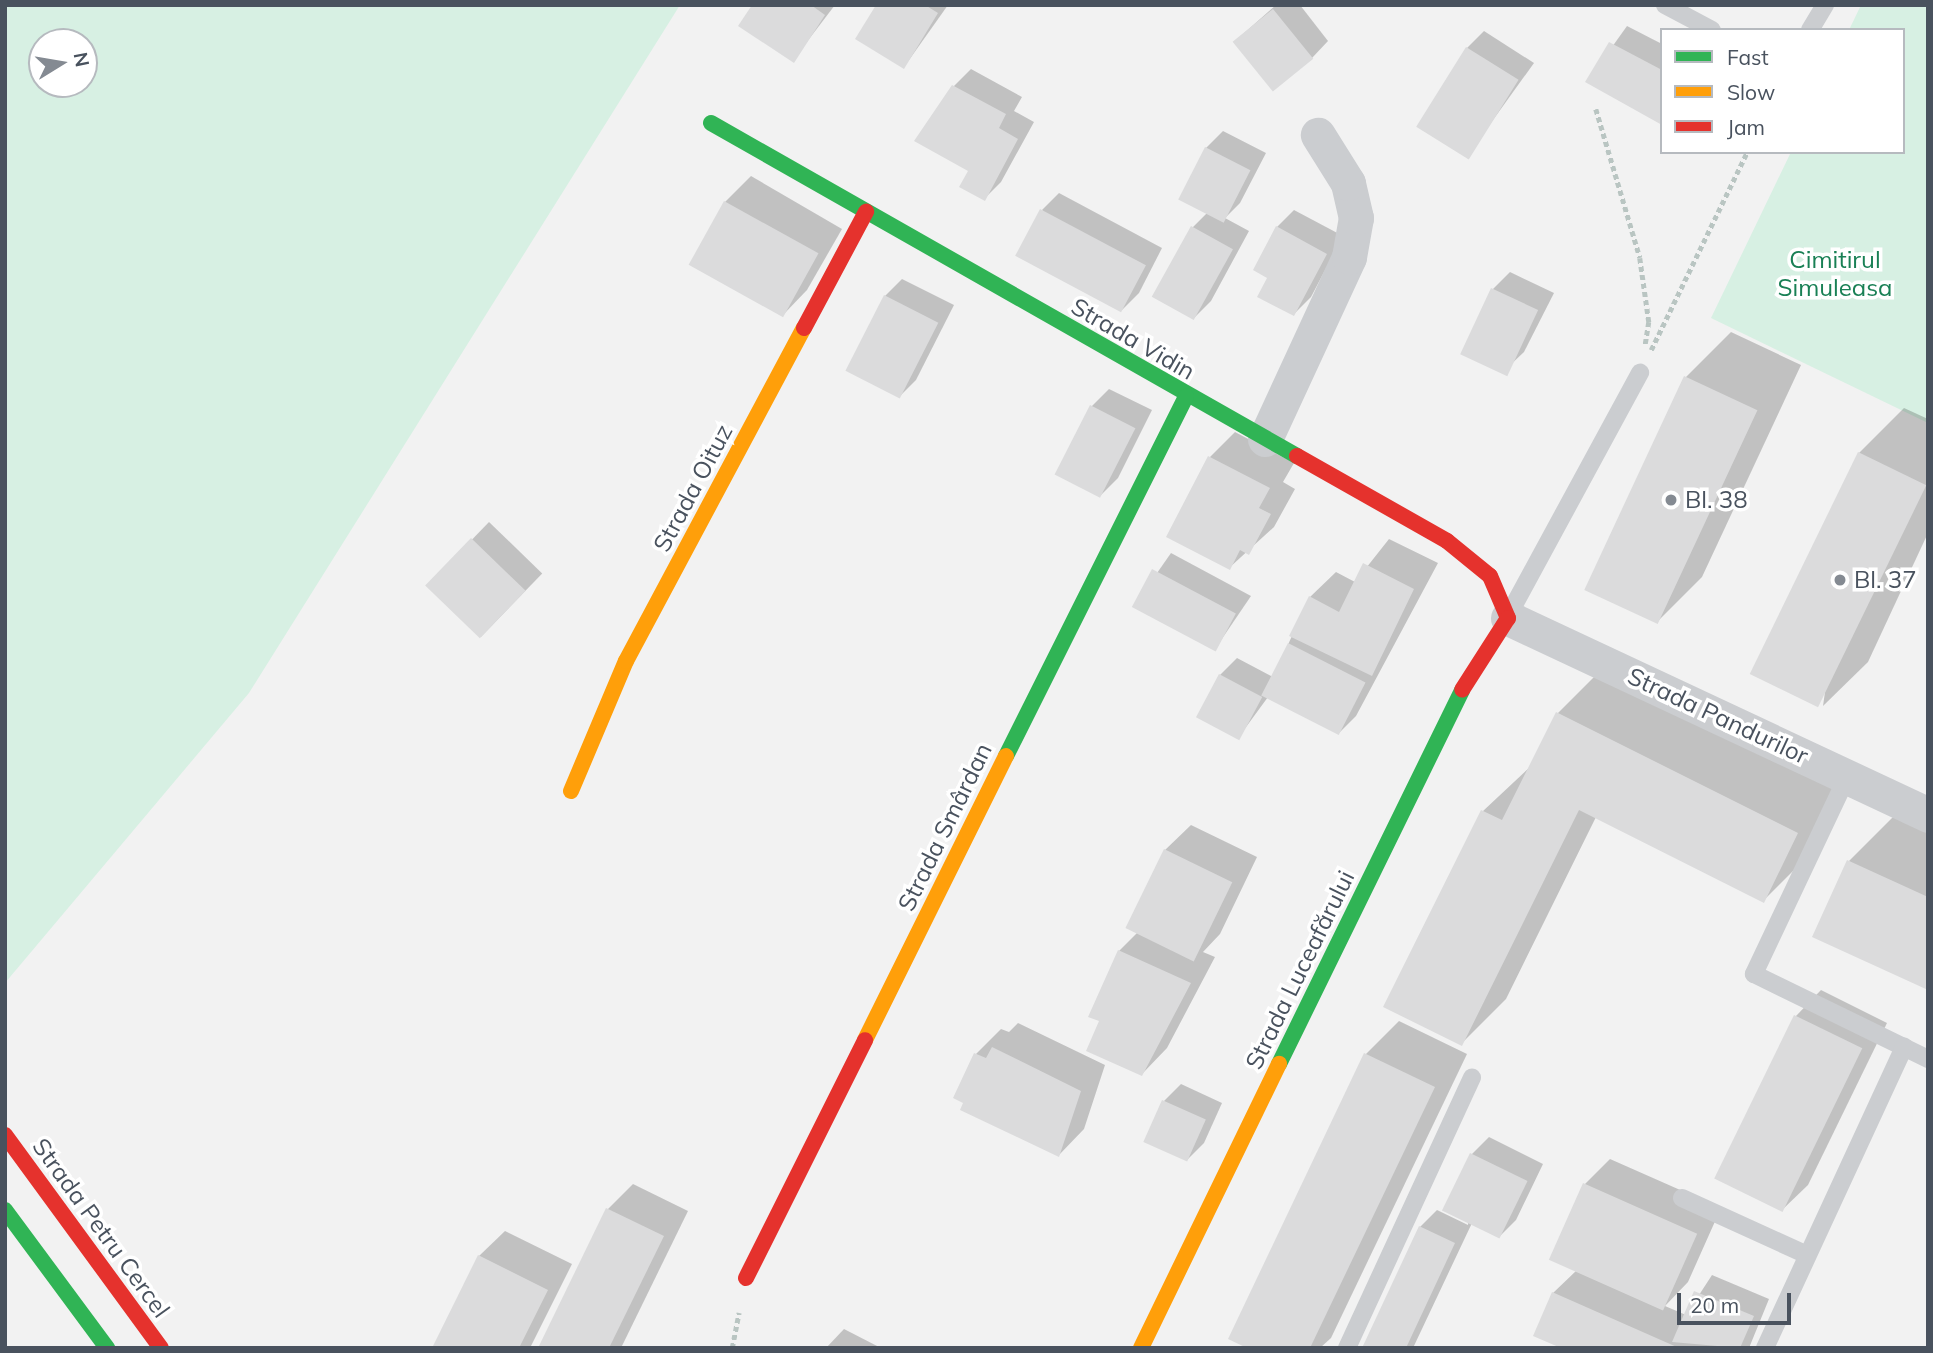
<!DOCTYPE html>
<html>
<head>
<meta charset="utf-8">
<style>
  body { margin:0 }
  #map { position:relative; width:1933px; height:1353px; overflow:hidden; background:#f2f2f2; font-family:Mulish,sans-serif }
  div>[style] { position:absolute }
  .green>* { inset:0; background:#d7f0e3 }
  .shadow>* { inset:0; background:#0003; transform-origin:0 0 }
  .building>* { inset:0; background:#dbdbdc; transform-origin:0 0 }
  .path>* { height:4.5px; margin-top:-2.25px; transform-origin:0; background:repeating-linear-gradient(90deg,#b9c5c2 0 5px,transparent 0 8.5px) }
  .lane>* { height:18px; margin:-9px; padding:0 9px; transform-origin:9px; border-radius:9px; background:#cbcdd0 }
  .street>* { height:35px; margin:-17.5px; padding:0 17.5px; transform-origin:17.5px; border-radius:17.5px; background:#cbcdd0 }
  .fast>* { height:16px; margin:-8px; padding:0 8px; transform-origin:8px; border-radius:8px; background:#30b455 }
  .slow>* { height:16px; margin:-8px; padding:0 8px; transform-origin:8px; border-radius:8px; background:#ff9f0a }
  .jam>* { height:16px; margin:-8px; padding:0 8px; transform-origin:8px; border-radius:8px; background:#e5322d }
  .dots>* { width:19px; height:19px; translate:-50% -50%; box-sizing:border-box; border:4px solid #fff; border-radius:50% }
  span { translate:-50% -50%; white-space:nowrap; text-align:center; line-height:1.15; -webkit-text-stroke:7px #fff; paint-order:stroke }
  .park-label { font-size:24px; color:#198055 }
  .street-label { font-size:24px; color:#49525e }
  .poi-label { font-size:24px; color:#49525e }
  .left { translate:0 -50%; text-align:left }
  .frame { position:absolute; inset:0; border:7px solid #49525e; pointer-events:none }
  .legend { position:absolute; left:1660px; top:28px; width:245px; height:126px; box-sizing:border-box; background:#fff; border:2px solid #b6babf; margin:0; padding:9px 12px; list-style:none; font-size:21px; color:#49525e }
  .legend li { display:flex; align-items:center; gap:14px; height:35px }
  .legend b { width:35px; border:2px solid #b6babf }
  .north { position:absolute; left:28px; top:28px; width:70px; height:70px; box-sizing:border-box; background:#fff; border:2px solid #b6babf; border-radius:50%; rotate:79deg; font-size:19px; font-weight:700; line-height:28px; text-align:center; color:#49525e }
  .north::after { content:''; display:block; margin:auto; width:24px; height:32px; background:#848a92; clip-path:polygon(50% 0,100% 100%,50% 72%,0 100%) }
  .scale { position:absolute; left:1677px; top:1293px; width:114px; height:32px; box-sizing:border-box; border:4px solid #49525e; border-top:0; padding-left:9px; font-size:21px; line-height:24px; white-space:nowrap; color:#49525e; -webkit-text-stroke:5px #fff; paint-order:stroke }
</style>
</head>
<body>
<div id="map">
  <div class="green">
    <div style="clip-path:polygon(evenodd,5px 5px,680px 5px,249px 693px,5px 983px,5px 5px,42px 42px,84px 42px,84px 84px,42px 84px,42px 42px)"></div>
    <div style="clip-path:polygon(1861px 5px,1928px 5px,1928px 423px,1711px 318px,1791px 152px,1903px 152px,1903px 30px,1849px 30px)"></div>
  </div>
  <div class="shadow">
    <div style="clip-path:polygon(754px 5px,835px 5px,793px 60px)"></div>
    <div style="clip-path:polygon(878px 5px,948px 5px,904px 67px)"></div>
    <div style="clip-path:polygon(1276px 5px,1300px 5px,1328px 41px,1312px 58px,1234px 42px)"></div>
    <div style="clip-path:polygon(1627px 26px,1662px 44px,1662px 123px,1587px 82px)"></div>
    <div style="clip-path:polygon(1484px 31px,1534px 63px,1467px 156px,1467px 48px)"></div>
    <div style="clip-path:polygon(971px 69px,1022px 97px,1014px 111px,1034px 122px,1001px 182px,984px 199px,954px 86px)"></div>
    <div style="clip-path:polygon(1223px 131px,1266px 153px,1240px 203px,1225px 218px,1249px 231px,1211px 301px,1194px 318px,1193px 227px,1208px 212px,1206px 148px)"></div>
    <div style="clip-path:polygon(751px 176px,842px 229px,807px 290px,782px 316px,725px 202px)"></div>
    <div style="clip-path:polygon(1059px 193px,1162px 248px,1139px 293px,1122px 310px,1042px 210px)"></div>
    <div style="clip-path:polygon(1294px 210px,1343px 236px,1311px 297px,1294px 314px,1269px 277px,1277px 227px)"></div>
    <div style="clip-path:polygon(1510px 272px,1554px 293px,1524px 352px,1506px 369px,1493px 289px)"></div>
    <div style="clip-path:polygon(902px 279px,954px 305px,916px 380px,899px 397px,885px 296px)"></div>
    <div style="clip-path:polygon(1731px 332px,1801px 365px,1702px 577px,1657px 622px,1686px 377px)"></div>
    <div style="clip-path:polygon(1109px 389px,1152px 410px,1118px 478px,1101px 495px,1058px 474px,1092px 406px)"></div>
    <div style="clip-path:polygon(1904px 408px,1928px 419px,1928px 533px,1868px 662px,1823px 706px,1859px 453px)"></div>
    <div style="clip-path:polygon(1235px 432px,1294px 463px,1283px 482px,1295px 489px,1274px 527px,1229px 568px,1210px 457px)"></div>
    <div style="left:489px;top:522px;width:74px;height:88px;rotate:44deg"></div>
    <div style="clip-path:polygon(1389px 539px,1438px 563px,1356px 716px,1339px 733px,1268px 697px,1238px 738px,1220px 675px,1237px 658px,1273px 677px,1310px 597px,1336px 572px,1355px 582px)"></div>
    <div style="clip-path:polygon(1171px 553px,1251px 596px,1215px 649px,1134px 606px)"></div>
    <div style="clip-path:polygon(1603px 668px,1842px 788px,1808px 856px,1763px 901px,1596px 817px,1506px 999px,1461px 1044px,1483px 811px,1530px 767px,1558px 713px)"></div>
    <div style="clip-path:polygon(1894px 816px,1928px 832px,1928px 988px,1849px 861px)"></div>
    <div style="clip-path:polygon(1191px 825px,1257px 857px,1220px 934px,1203px 952px,1215px 957px,1167px 1048px,1142px 1074px,1119px 951px,1138px 932px,1165px 850px)"></div>
    <div style="clip-path:polygon(1821px 990px,1887px 1023px,1808px 1185px,1782px 1210px,1716px 1178px,1796px 1016px)"></div>
    <div style="clip-path:polygon(1399px 1021px,1467px 1054px,1331px 1338px,1320px 1348px,1251px 1348px,1366px 1054px)"></div>
    <div style="clip-path:polygon(1018px 1023px,1105px 1065px,1084px 1129px,1059px 1155px,976px 1054px,1001px 1029px,1009px 1032px)"></div>
    <div style="clip-path:polygon(1181px 1084px,1222px 1103px,1204px 1143px,1187px 1160px,1164px 1101px)"></div>
    <div style="clip-path:polygon(1489px 1137px,1543px 1164px,1516px 1220px,1499px 1237px,1472px 1223px,1413px 1348px,1364px 1348px,1420px 1227px,1437px 1210px,1468px 1225px,1472px 1154px)"></div>
    <div style="clip-path:polygon(1610px 1159px,1721px 1208px,1688px 1282px,1665px 1306px,1686px 1315px,1712px 1275px,1769px 1299px,1749px 1348px,1565px 1348px,1553px 1293px,1577px 1270px,1585px 1184px)"></div>
    <div style="clip-path:polygon(633px 1184px,688px 1211px,621px 1348px,540px 1348px,608px 1209px)"></div>
    <div style="clip-path:polygon(505px 1231px,572px 1264px,530px 1348px,434px 1348px,479px 1256px)"></div>
    <div style="clip-path:polygon(844px 1329px,881px 1348px,826px 1348px)"></div>
  </div>
  <div class="building">
    <div style="clip-path:polygon(752px 5px,811px 5px,825px 15px,794px 63px,738px 26px)"></div>
    <div style="clip-path:polygon(876px 5px,925px 5px,938px 13px,904px 69px,855px 39px)"></div>
    <div style="left:1273px;top:9px;width:64px;height:52px;rotate:51deg"></div>
    <div style="clip-path:polygon(1609px 42px,1662px 70px,1662px 125px,1585px 82px)"></div>
    <div style="left:1466px;top:47px;width:62px;height:94px;rotate:32deg"></div>
    <div style="clip-path:polygon(952px 85px,1006px 114px,999px 128px,1018px 139px,985px 201px,959px 187px,968px 171px,914px 141px)"></div>
    <div style="left:1205px;top:147px;width:51px;height:59px;rotate:27deg"></div>
    <div style="left:724px;top:201px;width:108px;height:73px;rotate:29deg"></div>
    <div style="left:1040px;top:209px;width:120px;height:53px;rotate:28deg"></div>
    <div style="left:1191px;top:226px;width:48px;height:81px;rotate:29deg"></div>
    <div style="clip-path:polygon(1276px 226px,1327px 254px,1294px 316px,1257px 297px,1267px 278px,1253px 270px)"></div>
    <div style="left:1491px;top:288px;width:52px;height:73px;rotate:25deg"></div>
    <div style="left:884px;top:295px;width:61px;height:85px;rotate:27deg"></div>
    <div style="left:1684px;top:376px;width:81px;height:236px;rotate:25deg"></div>
    <div style="left:1090px;top:405px;width:51px;height:78px;rotate:27deg"></div>
    <div style="left:1858px;top:452px;width:76px;height:247px;rotate:26deg"></div>
    <div style="clip-path:polygon(1208px 456px,1270px 488px,1259px 508px,1271px 514px,1249px 555px,1240px 550px,1230px 570px,1166px 537px)"></div>
    <div style="left:471px;top:538px;width:76px;height:66px;rotate:44deg"></div>
    <div style="clip-path:polygon(1363px 563px,1414px 589px,1372px 676px,1289px 636px,1309px 596px,1339px 612px)"></div>
    <div style="left:1152px;top:569px;width:95px;height:43px;rotate:28deg"></div>
    <div style="left:1288px;top:643px;width:87px;height:59px;rotate:27deg"></div>
    <div style="left:1219px;top:674px;width:49px;height:49px;rotate:28deg"></div>
    <div style="clip-path:polygon(1556px 712px,1798px 833px,1764px 903px,1579px 810px,1462px 1046px,1383px 1007px,1481px 810px,1502px 820px)"></div>
    <div style="left:1164px;top:849px;width:76px;height:88px;rotate:26deg"></div>
    <div style="clip-path:polygon(1847px 860px,1928px 897px,1928px 990px,1812px 937px)"></div>
    <div style="clip-path:polygon(1118px 950px,1191px 983px,1142px 1076px,1086px 1051px,1099px 1021px,1088px 1017px)"></div>
    <div style="left:1794px;top:1015px;width:76px;height:182px;rotate:26deg"></div>
    <div style="clip-path:polygon(992px 1047px,1081px 1091px,1059px 1157px,960px 1110px,963px 1103px,953px 1098px,974px 1053px,986px 1058px)"></div>
    <div style="clip-path:polygon(1364px 1053px,1435px 1087px,1310px 1348px,1247px 1348px,1228px 1339px)"></div>
    <div style="left:1162px;top:1100px;width:48px;height:46px;rotate:24deg"></div>
    <div style="left:1470px;top:1153px;width:64px;height:64px;rotate:26deg"></div>
    <div style="left:1583px;top:1183px;width:125px;height:84px;rotate:24deg"></div>
    <div style="clip-path:polygon(606px 1208px,664px 1236px,609px 1348px,538px 1348px)"></div>
    <div style="clip-path:polygon(1419px 1226px,1455px 1243px,1406px 1348px,1362px 1348px)"></div>
    <div style="clip-path:polygon(478px 1255px,548px 1290px,519px 1348px,432px 1348px)"></div>
    <div style="clip-path:polygon(1694px 1291px,1754px 1316px,1740px 1348px,1672px 1342px)"></div>
    <div style="clip-path:polygon(1552px 1292px,1679px 1348px,1561px 1348px,1533px 1336px)"></div>
  </div>
  <div class="path">
    <div style="left:1596px;top:109px;width:155px;rotate:73.5deg"></div>
    <div style="left:1640px;top:258px;width:65px;rotate:82deg"></div>
    <div style="left:1649px;top:322px;width:24px;rotate:99deg"></div>
    <div style="left:1651px;top:350px;width:220px;rotate:-64.1deg"></div>
    <div style="left:732px;top:1348px;width:36px;rotate:-79deg"></div>
  </div>
  <div class="lane">
    <div style="left:1665px;top:5px;width:53px;rotate:28deg"></div>
    <div style="left:1810px;top:30px;width:29px;rotate:-59deg"></div>
    <div style="left:1508px;top:616px;width:277px;rotate:-61.5deg"></div>
    <div style="left:1847px;top:777px;width:218px;rotate:115.3deg"></div>
    <div style="left:1754px;top:974px;width:194px;rotate:26deg"></div>
    <div style="left:1682px;top:1198px;width:137px;rotate:24.5deg"></div>
    <div style="left:1347px;top:1348px;width:298px;rotate:-65.2deg"></div>
    <div style="left:1765px;top:1348px;width:332px;rotate:-65.2deg"></div>
  </div>
  <div class="street">
    <div style="left:1265px;top:439px;width:200px;rotate:-65.2deg"></div>
    <div style="left:1349px;top:257px;width:40px;rotate:-80deg"></div>
    <div style="left:1356px;top:218px;width:36px;rotate:-103deg"></div>
    <div style="left:1348px;top:183px;width:57px;rotate:-122deg"></div>
    <div style="left:1508px;top:618px;width:464px;rotate:25.1deg"></div>
  </div>
  <div class="fast">
    <div style="left:711px;top:123px;width:674px;rotate:29.61deg"></div>
    <div style="left:1006px;top:756px;width:402px;rotate:-63.4deg"></div>
    <div style="left:1279px;top:1064px;width:416px;rotate:-63.9deg"></div>
    <div style="left:5px;top:1210px;width:172px;rotate:53.5deg"></div>
  </div>
  <div class="slow">
    <div style="left:571px;top:791px;width:141px;rotate:-67.1deg"></div>
    <div style="left:626px;top:661px;width:378px;rotate:-61.9deg"></div>
    <div style="left:865px;top:1040px;width:317px;rotate:-63.6deg"></div>
    <div style="left:1141px;top:1348px;width:316px;rotate:-64.1deg"></div>
  </div>
  <div class="jam">
    <div style="left:804px;top:328px;width:132px;rotate:-61.9deg"></div>
    <div style="left:1297px;top:456px;width:172px;rotate:29.5deg"></div>
    <div style="left:1447px;top:541px;width:55px;rotate:39.1deg"></div>
    <div style="left:1490px;top:576px;width:46px;rotate:66.8deg"></div>
    <div style="left:1508px;top:618px;width:85px;rotate:122.6deg"></div>
    <div style="left:5px;top:1135px;width:264px;rotate:53.8deg"></div>
    <div style="left:746px;top:1278px;width:266px;rotate:-63.4deg"></div>
  </div>
  <div class="dots">
    <div style="left:1671px;top:500px;background:#848a92"></div>
    <div style="left:1840px;top:580px;background:#848a92"></div>
  </div>
  <div class="park-label">
    <span style="left:1835px;top:274px">Cimitirul<br>Simuleasa</span>
  </div>
  <div class="street-label">
    <span style="left:1133px;top:339px;rotate:30deg">Strada Vidin</span>
    <span style="left:693px;top:488px;rotate:-62deg">Strada Oituz</span>
    <span style="left:1718px;top:716px;rotate:25deg">Strada Pandurilor</span>
    <span style="left:945px;top:827px;rotate:-64deg">Strada Smârdan</span>
    <span style="left:1300px;top:970px;rotate:-64deg">Strada Luceafărului</span>
    <span style="left:101px;top:1228px;rotate:54deg">Strada Petru Cercel</span>
  </div>
  <div class="poi-label">
    <span class="left" style="left:1685px;top:500px">Bl. 38</span>
    <span class="left" style="left:1854px;top:580px">Bl. 37</span>
  </div>
  <div class="frame"></div>
  <ul class="legend">
  <li><b style="height:9px;background:#30b455"></b>Fast</li>
  <li><b style="height:9px;background:#ff9f0a"></b>Slow</li>
  <li><b style="height:9px;background:#e5322d"></b>Jam</li>
  </ul>
  <div class="north">N</div>
  <div class="scale">20 m</div>
</div>
</body>
</html>
